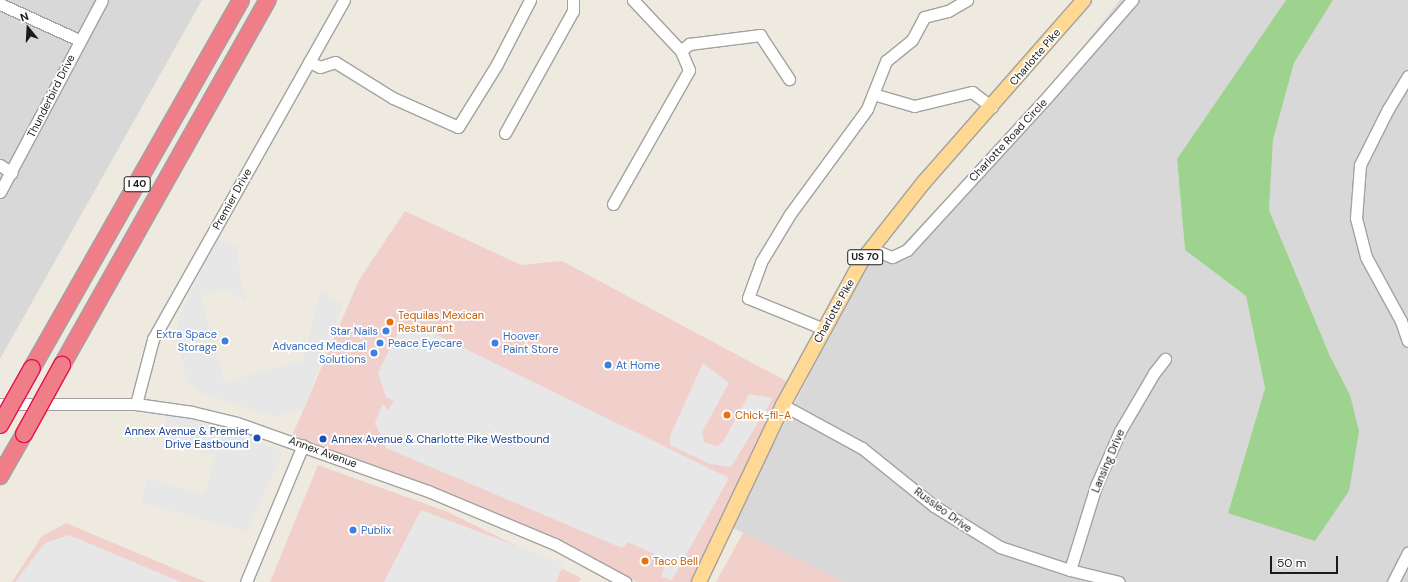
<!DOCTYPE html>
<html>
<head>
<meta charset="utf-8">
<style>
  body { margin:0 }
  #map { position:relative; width:1408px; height:582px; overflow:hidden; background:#eeeadf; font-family:"DM Sans",sans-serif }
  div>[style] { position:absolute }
  .residential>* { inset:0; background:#d9d8d8 }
  .commercial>* { inset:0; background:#f1d0cc }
  .forest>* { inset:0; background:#9dd28f }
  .parking>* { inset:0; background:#e7e7e7 }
  .roads { filter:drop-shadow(1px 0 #a2a2a2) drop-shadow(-1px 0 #a2a2a2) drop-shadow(0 1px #a2a2a2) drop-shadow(0 -1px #a2a2a2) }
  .minor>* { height:11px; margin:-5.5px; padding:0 5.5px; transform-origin:5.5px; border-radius:5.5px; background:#fff }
  .major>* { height:14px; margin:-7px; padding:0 7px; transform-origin:7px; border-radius:7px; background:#ffd993 }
  .highway>* { height:16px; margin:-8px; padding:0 8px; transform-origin:8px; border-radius:8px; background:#ef7e89 }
  .bridges { filter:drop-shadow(1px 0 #e61249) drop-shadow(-1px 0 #e61249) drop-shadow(0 1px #e61249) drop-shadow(0 -1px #e61249) }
  .highway-bridge>* { height:16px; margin:-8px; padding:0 8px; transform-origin:8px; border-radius:8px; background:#ef7e89 }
  .dots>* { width:11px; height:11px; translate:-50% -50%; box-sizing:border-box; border:2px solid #fff; border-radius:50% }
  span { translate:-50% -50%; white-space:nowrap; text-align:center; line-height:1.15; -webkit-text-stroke:3.5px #fff; paint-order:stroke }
  .shield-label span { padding:1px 3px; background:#fff; border:1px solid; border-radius:3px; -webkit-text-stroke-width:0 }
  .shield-label { font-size:10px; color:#1b1b1b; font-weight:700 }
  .street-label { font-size:11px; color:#1b1b1b }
  .food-label { font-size:11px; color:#c56008 }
  .left { translate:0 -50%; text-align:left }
  .shop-label { font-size:11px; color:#366cbe }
  .right { translate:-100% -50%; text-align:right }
  .transit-label { font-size:11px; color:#164399 }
  .north { position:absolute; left:8px; top:8px; width:40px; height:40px; -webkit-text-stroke:3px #fff; paint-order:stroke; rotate:342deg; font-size:11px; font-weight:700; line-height:16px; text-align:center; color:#1b1b1b }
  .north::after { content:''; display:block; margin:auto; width:14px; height:18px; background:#1b1b1b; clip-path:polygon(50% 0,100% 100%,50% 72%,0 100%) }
  .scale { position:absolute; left:1270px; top:556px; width:68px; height:18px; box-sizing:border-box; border:2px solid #1b1b1b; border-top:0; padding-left:5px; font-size:12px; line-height:14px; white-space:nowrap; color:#1b1b1b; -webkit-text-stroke:3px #fff; paint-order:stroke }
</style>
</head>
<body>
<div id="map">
  <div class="residential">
    <div style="clip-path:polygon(0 0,202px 0,0 359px)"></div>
    <div style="clip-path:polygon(1120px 0,1286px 0,1177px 159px,1185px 250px,1246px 296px,1265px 388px,1228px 513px,1350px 395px,1330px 356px,1269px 210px,1273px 140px,1294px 63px,1333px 0,1408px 0,1408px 582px,844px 582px,731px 527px,865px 267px,887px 261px,1052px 86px)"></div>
  </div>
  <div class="commercial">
    <div style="clip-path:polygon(405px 211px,521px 265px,562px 261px,788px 382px,691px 582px,637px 582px,576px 549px,487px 509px,292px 436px,359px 280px)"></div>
    <div style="clip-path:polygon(318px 465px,448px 512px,581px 578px,579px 582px,270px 582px)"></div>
    <div style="clip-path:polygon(66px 523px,206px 582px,12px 582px,42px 536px)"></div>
    <div style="clip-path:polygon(743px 533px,805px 562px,844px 582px,716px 582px)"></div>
  </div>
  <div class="forest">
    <div style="clip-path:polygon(1286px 0,1333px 0,1294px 63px,1273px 140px,1269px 210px,1330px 356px,1350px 395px,1359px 431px,1349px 491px,1315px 541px,1228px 513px,1265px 388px,1246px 296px,1185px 250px,1177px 159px)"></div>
  </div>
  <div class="parking">
    <div style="clip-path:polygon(216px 237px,237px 247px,240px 277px,247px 302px,226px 289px,201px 296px,224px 382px,303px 361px,320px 290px,343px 304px,303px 409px,275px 417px,204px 394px,187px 381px,176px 333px,182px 311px)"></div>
    <div style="clip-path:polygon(421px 327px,729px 478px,672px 580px,661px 577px,667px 560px,628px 542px,622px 548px,386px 448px,375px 422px,383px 404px,388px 410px,394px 401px,386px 397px,378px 373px,399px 330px)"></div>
    <div style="clip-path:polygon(703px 363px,729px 383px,702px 432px,704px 442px,716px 446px,723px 442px,749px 394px,773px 398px,731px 467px,710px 464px,670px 445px,670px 436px)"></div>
    <div style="clip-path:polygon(168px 412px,283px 451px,247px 532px,141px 502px,148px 478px,204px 495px,216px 456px,163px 440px)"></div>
    <div style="clip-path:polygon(421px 510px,564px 564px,556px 582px,384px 582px)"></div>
    <div style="clip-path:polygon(69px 535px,181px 582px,15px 582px,45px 543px)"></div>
  </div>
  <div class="roads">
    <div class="minor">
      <div style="left:0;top:4px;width:87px;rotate:24.5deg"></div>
      <div style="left:681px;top:51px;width:11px;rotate:-41deg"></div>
      <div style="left:689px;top:44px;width:72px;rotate:-7.2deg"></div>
      <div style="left:760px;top:35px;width:53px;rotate:56.6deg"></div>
      <div style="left:309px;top:62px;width:12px;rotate:24deg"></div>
      <div style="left:320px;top:67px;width:16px;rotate:-18deg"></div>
      <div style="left:335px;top:62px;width:68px;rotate:31.8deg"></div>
      <div style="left:393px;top:98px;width:71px;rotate:24deg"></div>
      <div style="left:458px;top:127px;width:74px;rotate:-58.2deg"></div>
      <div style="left:497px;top:64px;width:72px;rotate:-62.7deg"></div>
      <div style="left:1408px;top:76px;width:39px;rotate:121deg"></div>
      <div style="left:1388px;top:109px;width:63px;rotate:116.6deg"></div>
      <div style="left:1360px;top:165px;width:53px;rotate:94.3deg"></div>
      <div style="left:1356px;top:218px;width:40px;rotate:75.6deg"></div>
      <div style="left:1366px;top:257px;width:73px;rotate:61.3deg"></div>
      <div style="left:1401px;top:321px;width:21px;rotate:71deg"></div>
      <div style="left:873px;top:94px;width:43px;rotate:16.3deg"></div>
      <div style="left:914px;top:106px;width:60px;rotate:-13.6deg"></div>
      <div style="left:972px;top:92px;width:25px;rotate:37deg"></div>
      <div style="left:505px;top:133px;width:140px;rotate:-60.9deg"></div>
      <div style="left:573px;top:11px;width:11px;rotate:-90deg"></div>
      <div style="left:0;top:165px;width:14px;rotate:34deg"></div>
      <div style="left:0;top:192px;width:217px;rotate:-62deg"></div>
      <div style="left:613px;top:204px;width:154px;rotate:-60.4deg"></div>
      <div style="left:689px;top:70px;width:21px;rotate:-113deg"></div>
      <div style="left:681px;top:51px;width:70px;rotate:-133.3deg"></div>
      <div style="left:872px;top:249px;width:22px;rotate:22deg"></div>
      <div style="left:892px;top:257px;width:17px;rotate:-25deg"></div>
      <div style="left:907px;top:250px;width:209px;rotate:-47.5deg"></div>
      <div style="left:1048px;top:96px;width:128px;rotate:-48.8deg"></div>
      <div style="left:824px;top:329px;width:82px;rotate:-157.8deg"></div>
      <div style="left:748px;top:298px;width:38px;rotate:-70deg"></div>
      <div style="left:761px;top:262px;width:56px;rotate:-58.9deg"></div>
      <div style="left:790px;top:214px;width:130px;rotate:-53.7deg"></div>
      <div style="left:867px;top:109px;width:52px;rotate:-68.4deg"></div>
      <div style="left:886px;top:61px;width:33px;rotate:-39deg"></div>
      <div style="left:912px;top:40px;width:26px;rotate:-62deg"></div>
      <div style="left:924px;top:17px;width:25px;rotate:-14deg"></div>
      <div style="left:948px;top:11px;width:22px;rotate:-30deg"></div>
      <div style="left:0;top:404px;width:136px"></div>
      <div style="left:136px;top:404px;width:57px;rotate:8.1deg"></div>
      <div style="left:192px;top:412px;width:46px;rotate:13.7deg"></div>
      <div style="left:237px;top:423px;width:203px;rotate:19.6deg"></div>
      <div style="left:428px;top:491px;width:138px;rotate:22.7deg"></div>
      <div style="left:555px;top:544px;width:80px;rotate:28.5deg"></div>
      <div style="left:136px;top:404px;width:67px;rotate:-75.3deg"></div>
      <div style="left:153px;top:339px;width:389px;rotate:-60.6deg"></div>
      <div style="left:783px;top:405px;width:90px;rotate:28.6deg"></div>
      <div style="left:862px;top:448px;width:92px;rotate:38.9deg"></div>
      <div style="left:934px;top:506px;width:78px;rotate:31.8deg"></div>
      <div style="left:1000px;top:547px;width:74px;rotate:18.2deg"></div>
      <div style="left:1070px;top:570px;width:50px;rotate:13.8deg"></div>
      <div style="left:1070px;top:570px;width:88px;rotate:-72.8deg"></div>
      <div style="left:1096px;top:486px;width:60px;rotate:-66.4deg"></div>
      <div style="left:1120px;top:431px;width:67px;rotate:-59.6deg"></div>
      <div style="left:1154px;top:373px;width:18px;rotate:-52deg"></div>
      <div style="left:246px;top:582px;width:148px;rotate:-67.4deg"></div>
      <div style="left:1393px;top:582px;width:33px;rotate:-63deg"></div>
    </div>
    <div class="major">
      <div style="left:699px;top:582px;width:196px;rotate:-64.6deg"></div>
      <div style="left:783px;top:405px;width:163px;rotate:-61.4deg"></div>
      <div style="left:861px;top:262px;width:102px;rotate:-51.8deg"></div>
      <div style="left:924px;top:182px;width:242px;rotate:-48.7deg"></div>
    </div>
    <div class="highway">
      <div style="left:62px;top:365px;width:419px;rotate:-60.6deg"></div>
      <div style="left:32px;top:368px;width:423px;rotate:-60.4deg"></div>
      <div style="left:0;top:476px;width:48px;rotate:-60.3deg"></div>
    </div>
  </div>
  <div class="bridges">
    <div class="highway-bridge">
      <div style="left:0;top:425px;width:65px;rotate:-60.7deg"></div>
      <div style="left:24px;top:434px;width:79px;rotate:-61.2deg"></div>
    </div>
  </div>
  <div class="dots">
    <div style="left:390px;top:322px;background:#e8710a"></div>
    <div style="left:386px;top:331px;background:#3f7fe0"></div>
    <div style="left:225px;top:341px;background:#3f7fe0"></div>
    <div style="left:380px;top:343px;background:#3f7fe0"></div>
    <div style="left:495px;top:343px;background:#3f7fe0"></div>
    <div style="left:374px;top:353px;background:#3f7fe0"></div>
    <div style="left:608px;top:365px;background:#3f7fe0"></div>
    <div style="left:727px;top:415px;background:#e8710a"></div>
    <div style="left:257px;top:438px;background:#1a4fb4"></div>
    <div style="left:323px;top:439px;background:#1a4fb4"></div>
    <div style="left:353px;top:530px;background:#3f7fe0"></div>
    <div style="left:645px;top:561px;background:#e8710a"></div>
  </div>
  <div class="shield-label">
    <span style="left:137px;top:184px">I 40</span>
    <span style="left:865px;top:257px">US 70</span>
  </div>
  <div class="street-label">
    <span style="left:1035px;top:57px;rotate:-49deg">Charlotte Pike</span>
    <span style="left:51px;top:96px;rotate:-63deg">Thunderbird Drive</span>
    <span style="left:1008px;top:140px;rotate:-47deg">Charlotte Road Circle</span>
    <span style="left:232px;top:199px;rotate:-61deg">Premier Drive</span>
    <span style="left:834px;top:311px;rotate:-61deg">Charlotte Pike</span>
    <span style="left:323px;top:452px;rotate:20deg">Annex Avenue</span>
    <span style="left:1108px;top:461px;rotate:-67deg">Lansing Drive</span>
    <span style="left:943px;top:510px;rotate:36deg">Russleo Drive</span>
  </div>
  <div class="food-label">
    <span class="left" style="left:398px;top:322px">Tequilas Mexican<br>Restaurant</span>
    <span class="left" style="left:735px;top:415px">Chick-fil-A</span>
    <span class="left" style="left:653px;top:561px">Taco Bell</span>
  </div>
  <div class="shop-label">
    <span class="right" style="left:378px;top:331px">Star Nails</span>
    <span class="right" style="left:217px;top:341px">Extra Space<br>Storage</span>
    <span class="left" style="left:503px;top:343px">Hoover<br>Paint Store</span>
    <span class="left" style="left:388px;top:343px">Peace Eyecare</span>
    <span class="right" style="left:366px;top:353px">Advanced Medical<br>Solutions</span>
    <span class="left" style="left:616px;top:365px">At Home</span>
    <span class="left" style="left:361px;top:530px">Publix</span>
  </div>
  <div class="transit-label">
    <span class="right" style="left:249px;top:438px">Annex Avenue &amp; Premier<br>Drive Eastbound</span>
    <span class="left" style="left:331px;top:439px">Annex Avenue &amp; Charlotte Pike Westbound</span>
  </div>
  <div class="north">N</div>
  <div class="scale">50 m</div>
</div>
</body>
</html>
